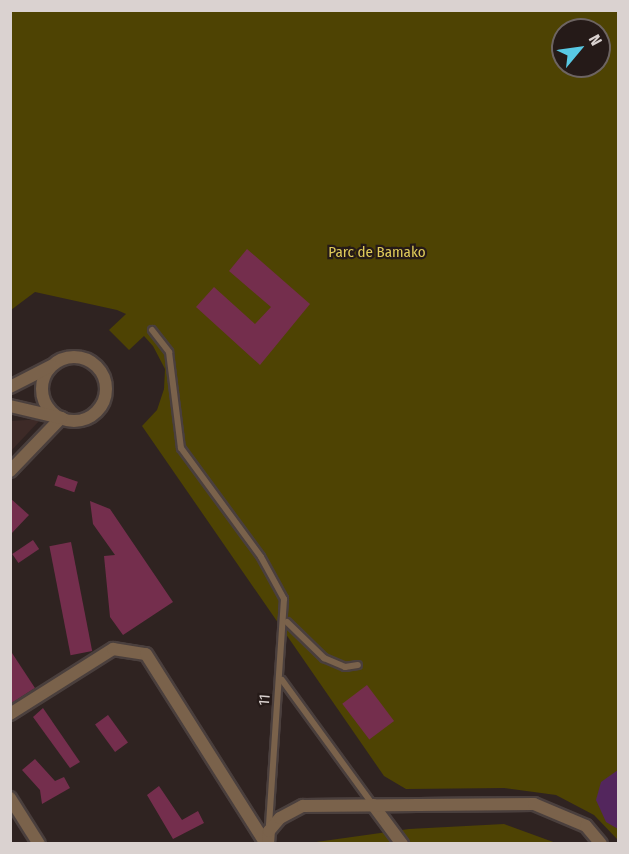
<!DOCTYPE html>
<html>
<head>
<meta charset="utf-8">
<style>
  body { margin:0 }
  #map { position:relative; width:629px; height:854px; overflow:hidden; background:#2f2321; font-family:"Fira Sans Condensed",sans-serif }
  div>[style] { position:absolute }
  .built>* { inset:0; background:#3d2a27 }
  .green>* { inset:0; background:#4e4303 }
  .water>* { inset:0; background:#53265d }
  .building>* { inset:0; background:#742e4d; transform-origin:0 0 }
  .roads { filter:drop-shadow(2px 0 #4a3f3d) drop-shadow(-2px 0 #4a3f3d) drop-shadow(0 2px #4a3f3d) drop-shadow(0 -2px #4a3f3d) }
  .service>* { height:6px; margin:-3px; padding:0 3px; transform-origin:3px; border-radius:3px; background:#7a624b }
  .minor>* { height:12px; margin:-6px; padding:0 6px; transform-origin:6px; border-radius:6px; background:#7a624b }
  .minor>.ring { margin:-6px; padding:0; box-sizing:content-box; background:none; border:12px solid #7a624b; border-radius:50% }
  .tertiary>* { height:12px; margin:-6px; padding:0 6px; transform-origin:6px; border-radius:6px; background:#7a624b }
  span { translate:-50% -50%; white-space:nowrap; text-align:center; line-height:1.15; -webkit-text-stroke:4.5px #251a18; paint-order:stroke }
  .park-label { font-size:15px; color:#dfca59 }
  .street-label { font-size:15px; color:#dad2d0 }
  .frame { position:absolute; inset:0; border:12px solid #dad2d0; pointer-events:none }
  .north { position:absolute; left:551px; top:18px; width:60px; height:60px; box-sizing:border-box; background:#251a18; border:2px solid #6d6462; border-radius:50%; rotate:61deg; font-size:16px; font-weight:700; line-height:24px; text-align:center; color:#dad2d0 }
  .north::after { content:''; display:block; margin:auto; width:21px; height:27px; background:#58c9e4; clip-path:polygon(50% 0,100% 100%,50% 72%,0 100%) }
</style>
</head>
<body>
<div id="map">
  <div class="built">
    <div style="clip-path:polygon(41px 419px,11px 451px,11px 421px)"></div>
  </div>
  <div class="green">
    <div style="clip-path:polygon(evenodd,11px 11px,618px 11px,618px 840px,594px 815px,556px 795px,504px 788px,406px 789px,384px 776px,142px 426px,157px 410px,164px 389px,165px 369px,153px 346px,144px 336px,129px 350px,109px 330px,126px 314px,117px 310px,35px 292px,11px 310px,11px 11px,563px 30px,599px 30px,599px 66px,563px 66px,563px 30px)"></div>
    <div style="clip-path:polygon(504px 824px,556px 843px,302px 844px,409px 829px)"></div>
  </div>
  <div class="water">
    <div style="clip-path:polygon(618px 770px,618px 829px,606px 822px,596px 800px,601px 782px)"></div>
  </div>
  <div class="building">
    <div style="clip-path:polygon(247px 249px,310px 304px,260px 365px,196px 307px,214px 287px,255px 324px,271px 307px,229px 271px)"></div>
    <div style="left:58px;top:475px;width:21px;height:11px;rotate:19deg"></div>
    <div style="clip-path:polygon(10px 498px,29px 515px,10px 535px)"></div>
    <div style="clip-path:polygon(90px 501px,110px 509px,173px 602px,123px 635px,110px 617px,104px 556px,115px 555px,93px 524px)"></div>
    <div style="left:33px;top:540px;width:11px;height:25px;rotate:56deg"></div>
    <div style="left:71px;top:542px;width:111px;height:22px;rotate:79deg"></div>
    <div style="clip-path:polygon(10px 650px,35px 688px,10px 704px)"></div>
    <div style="left:367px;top:685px;width:45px;height:31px;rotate:53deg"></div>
    <div style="clip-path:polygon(43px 708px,80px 762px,70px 768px,33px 717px)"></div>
    <div style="left:108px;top:715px;width:34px;height:16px;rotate:54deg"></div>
    <div style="clip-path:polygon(35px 759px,55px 781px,64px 777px,70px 788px,42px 804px,40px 790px,22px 770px)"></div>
    <div style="clip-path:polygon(159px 786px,182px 820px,198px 811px,204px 823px,173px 839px,147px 795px)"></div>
  </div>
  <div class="roads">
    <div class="service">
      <div style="left:152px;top:330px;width:28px;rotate:52deg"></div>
      <div style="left:169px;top:352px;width:97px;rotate:82.9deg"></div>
      <div style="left:181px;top:448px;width:135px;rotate:53.7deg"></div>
      <div style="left:261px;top:557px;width:48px;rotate:61.3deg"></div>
      <div style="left:284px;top:599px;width:228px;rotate:93.8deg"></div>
      <div style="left:287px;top:622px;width:52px;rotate:44.2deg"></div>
      <div style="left:324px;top:658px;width:23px;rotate:23deg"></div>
      <div style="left:345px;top:667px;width:13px;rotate:-9deg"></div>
      <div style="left:282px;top:680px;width:155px;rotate:53.9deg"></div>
    </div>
    <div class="minor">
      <div class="ring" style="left:42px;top:357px;width:52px;height:52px"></div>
      <div style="left:10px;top:471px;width:74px;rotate:-46.1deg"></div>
      <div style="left:10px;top:714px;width:122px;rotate:-32.3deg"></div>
      <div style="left:113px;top:649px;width:33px;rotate:9deg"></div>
      <div style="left:146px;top:654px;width:225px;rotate:57.7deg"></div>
      <div style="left:10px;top:798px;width:54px;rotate:57.8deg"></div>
      <div style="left:373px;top:805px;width:49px;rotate:53.4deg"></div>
    </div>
    <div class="tertiary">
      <div style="left:10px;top:387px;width:46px;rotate:-27.1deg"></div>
      <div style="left:10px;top:406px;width:52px;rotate:13.2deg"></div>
      <div style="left:268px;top:844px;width:13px;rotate:-86deg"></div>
      <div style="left:269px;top:831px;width:17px;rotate:-50deg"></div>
      <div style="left:280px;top:818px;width:26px;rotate:-28deg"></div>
      <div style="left:303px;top:806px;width:231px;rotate:-0.5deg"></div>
      <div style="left:534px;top:804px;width:56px;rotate:22.9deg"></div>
      <div style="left:586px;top:826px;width:23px;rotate:50deg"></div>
    </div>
  </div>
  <div class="park-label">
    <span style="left:377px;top:253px">Parc de Bamako</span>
  </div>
  <div class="street-label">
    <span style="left:265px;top:700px;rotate:-85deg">11</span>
  </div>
  <div class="frame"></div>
  <div class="north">N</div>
</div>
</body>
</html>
